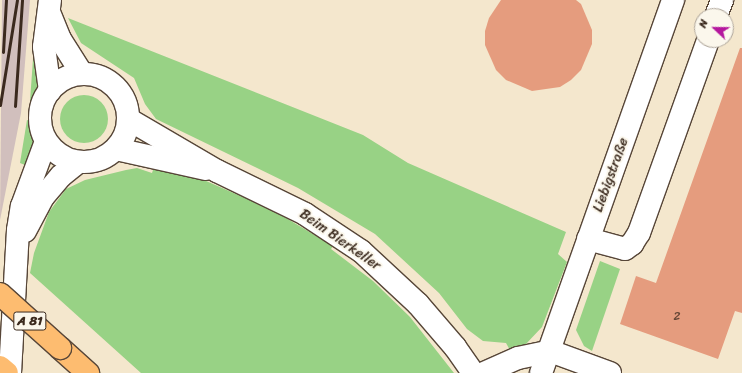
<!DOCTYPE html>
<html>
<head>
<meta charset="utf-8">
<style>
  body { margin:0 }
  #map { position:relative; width:742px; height:373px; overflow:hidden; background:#f4e7cd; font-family:Sriracha,sans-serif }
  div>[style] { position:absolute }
  .industrial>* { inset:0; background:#d1bfbd }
  .green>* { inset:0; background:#98d285 }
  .round { border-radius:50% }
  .building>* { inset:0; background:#e59c7e }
  .roads { filter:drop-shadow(1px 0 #574638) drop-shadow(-1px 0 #574638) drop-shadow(0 1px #574638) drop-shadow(0 -1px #574638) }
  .minor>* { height:22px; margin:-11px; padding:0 11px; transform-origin:11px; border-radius:11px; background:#fff }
  .minor>.ring { margin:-11px; padding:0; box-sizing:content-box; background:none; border:22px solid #fff; border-radius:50% }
  .highway>* { height:22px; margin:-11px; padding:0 11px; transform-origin:11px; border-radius:11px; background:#fdbc70 }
  .rail>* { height:3px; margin:-1.5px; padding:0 1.5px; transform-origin:1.5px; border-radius:1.5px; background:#3b2a1e }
  .bridges { filter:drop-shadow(1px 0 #574638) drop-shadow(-1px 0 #574638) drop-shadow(0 1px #574638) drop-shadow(0 -1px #574638) }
  .highway-bridge>* { height:22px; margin:-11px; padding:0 11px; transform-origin:11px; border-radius:11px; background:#fdbc70 }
  span { translate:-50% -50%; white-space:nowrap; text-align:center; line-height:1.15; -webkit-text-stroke:4px #fbf7ec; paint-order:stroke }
  .number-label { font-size:12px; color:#664636 }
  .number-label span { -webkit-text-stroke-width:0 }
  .shield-label span { padding:1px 3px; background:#fbf7ec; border:1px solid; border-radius:3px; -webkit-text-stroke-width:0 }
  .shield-label { font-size:13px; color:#3b2a1e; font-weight:700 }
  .street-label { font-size:14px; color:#3b2a1e }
  .north { position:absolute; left:694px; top:8px; width:40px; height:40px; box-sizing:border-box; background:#fbf7ec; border:1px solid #aea59a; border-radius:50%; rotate:292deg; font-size:11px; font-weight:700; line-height:16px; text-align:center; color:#3b2a1e }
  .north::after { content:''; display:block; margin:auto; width:14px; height:18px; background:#b5179e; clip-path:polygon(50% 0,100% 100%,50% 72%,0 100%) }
</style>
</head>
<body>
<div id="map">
  <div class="industrial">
    <div style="clip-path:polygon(2px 0,30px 0,21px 113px,0 220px)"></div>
  </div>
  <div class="green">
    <div style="clip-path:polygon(68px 18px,363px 135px,408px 163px,566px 232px,558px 254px,567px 262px,542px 327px,525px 345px,511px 352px,506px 343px,483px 341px,467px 329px,439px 293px,375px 234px,298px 188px,156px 119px,145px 104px,134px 78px,81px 43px)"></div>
    <div style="clip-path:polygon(34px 45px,40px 79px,34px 101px,30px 101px)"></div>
    <div class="round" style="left:60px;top:95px;width:48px;height:48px"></div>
    <div style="clip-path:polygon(27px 120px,31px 121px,33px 140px,30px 167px,20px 163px)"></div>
    <div style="clip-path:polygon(155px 164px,197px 177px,245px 198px,286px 218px,333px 246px,331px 249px,373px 281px,410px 317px,454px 373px,141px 373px,30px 273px,34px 253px,49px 212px,66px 189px,85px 180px,126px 170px,137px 168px,152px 173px)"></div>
    <div style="clip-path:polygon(600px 261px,620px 269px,592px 351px,584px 346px,576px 330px)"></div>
  </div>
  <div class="building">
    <div style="clip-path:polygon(501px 0,576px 0,581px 4px,592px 30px,592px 44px,581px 70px,571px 80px,560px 87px,532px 91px,506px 80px,496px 70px,485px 45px,485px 31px,489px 18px)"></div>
    <div style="clip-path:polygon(740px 48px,742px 48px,742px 313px,735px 311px,718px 359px,620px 324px,636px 276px,656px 283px)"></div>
  </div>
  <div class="roads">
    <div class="minor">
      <div style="left:50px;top:0;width:47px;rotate:97.3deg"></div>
      <div style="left:44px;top:47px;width:44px;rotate:82.2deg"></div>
      <div style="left:49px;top:12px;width:29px;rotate:68deg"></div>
      <div style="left:60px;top:39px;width:41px;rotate:57.8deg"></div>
      <div style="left:716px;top:16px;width:17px;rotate:-69deg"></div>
      <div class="ring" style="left:40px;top:74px;width:66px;height:66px"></div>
      <div style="left:128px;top:119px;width:103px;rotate:30.3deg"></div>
      <div style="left:217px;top:171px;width:98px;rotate:26deg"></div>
      <div style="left:305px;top:214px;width:67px;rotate:33.5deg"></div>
      <div style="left:361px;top:251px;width:78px;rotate:42.9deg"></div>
      <div style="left:418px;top:304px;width:57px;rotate:49.3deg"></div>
      <div style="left:455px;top:347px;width:32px;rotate:55deg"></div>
      <div style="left:116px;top:149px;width:92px;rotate:12.5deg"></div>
      <div style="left:25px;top:231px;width:40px;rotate:-62deg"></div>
      <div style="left:44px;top:196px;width:26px;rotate:-50deg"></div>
      <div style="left:61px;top:176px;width:22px;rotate:-39deg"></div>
      <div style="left:588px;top:239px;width:38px;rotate:15deg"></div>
      <div style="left:625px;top:249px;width:9px;rotate:-36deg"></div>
      <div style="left:632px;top:244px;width:13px;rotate:-58deg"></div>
      <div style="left:639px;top:233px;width:205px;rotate:-70.3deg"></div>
      <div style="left:550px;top:351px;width:64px;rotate:20.1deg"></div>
      <div style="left:10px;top:373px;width:143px;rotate:-86.8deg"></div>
      <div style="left:18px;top:230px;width:24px;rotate:-81deg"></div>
      <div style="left:22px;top:206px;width:69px;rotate:-69.7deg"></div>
      <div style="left:484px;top:373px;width:37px;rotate:-24deg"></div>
      <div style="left:518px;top:358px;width:33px;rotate:-12deg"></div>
      <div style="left:541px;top:373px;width:396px;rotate:-70.5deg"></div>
    </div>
    <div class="highway">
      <div style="left:60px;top:348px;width:38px;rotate:42deg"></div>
      <div style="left:0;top:367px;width:9px;rotate:41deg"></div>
    </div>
  </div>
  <div class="rail">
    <div style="left:3px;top:52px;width:52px;rotate:-86.7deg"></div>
    <div style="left:0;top:105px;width:106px;rotate:-80.8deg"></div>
    <div style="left:15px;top:106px;width:106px;rotate:-86.2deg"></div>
  </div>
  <div class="bridges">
    <div class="highway-bridge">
      <div style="left:0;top:294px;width:81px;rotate:42deg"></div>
    </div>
  </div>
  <div class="number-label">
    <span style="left:677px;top:317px">2</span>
  </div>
  <div class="shield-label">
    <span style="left:30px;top:321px">A 81</span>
  </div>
  <div class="street-label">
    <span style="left:611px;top:175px;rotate:-70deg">Liebigstraße</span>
    <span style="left:340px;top:240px;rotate:35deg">Beim Bierkeller</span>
  </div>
  <div class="north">N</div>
</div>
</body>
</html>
